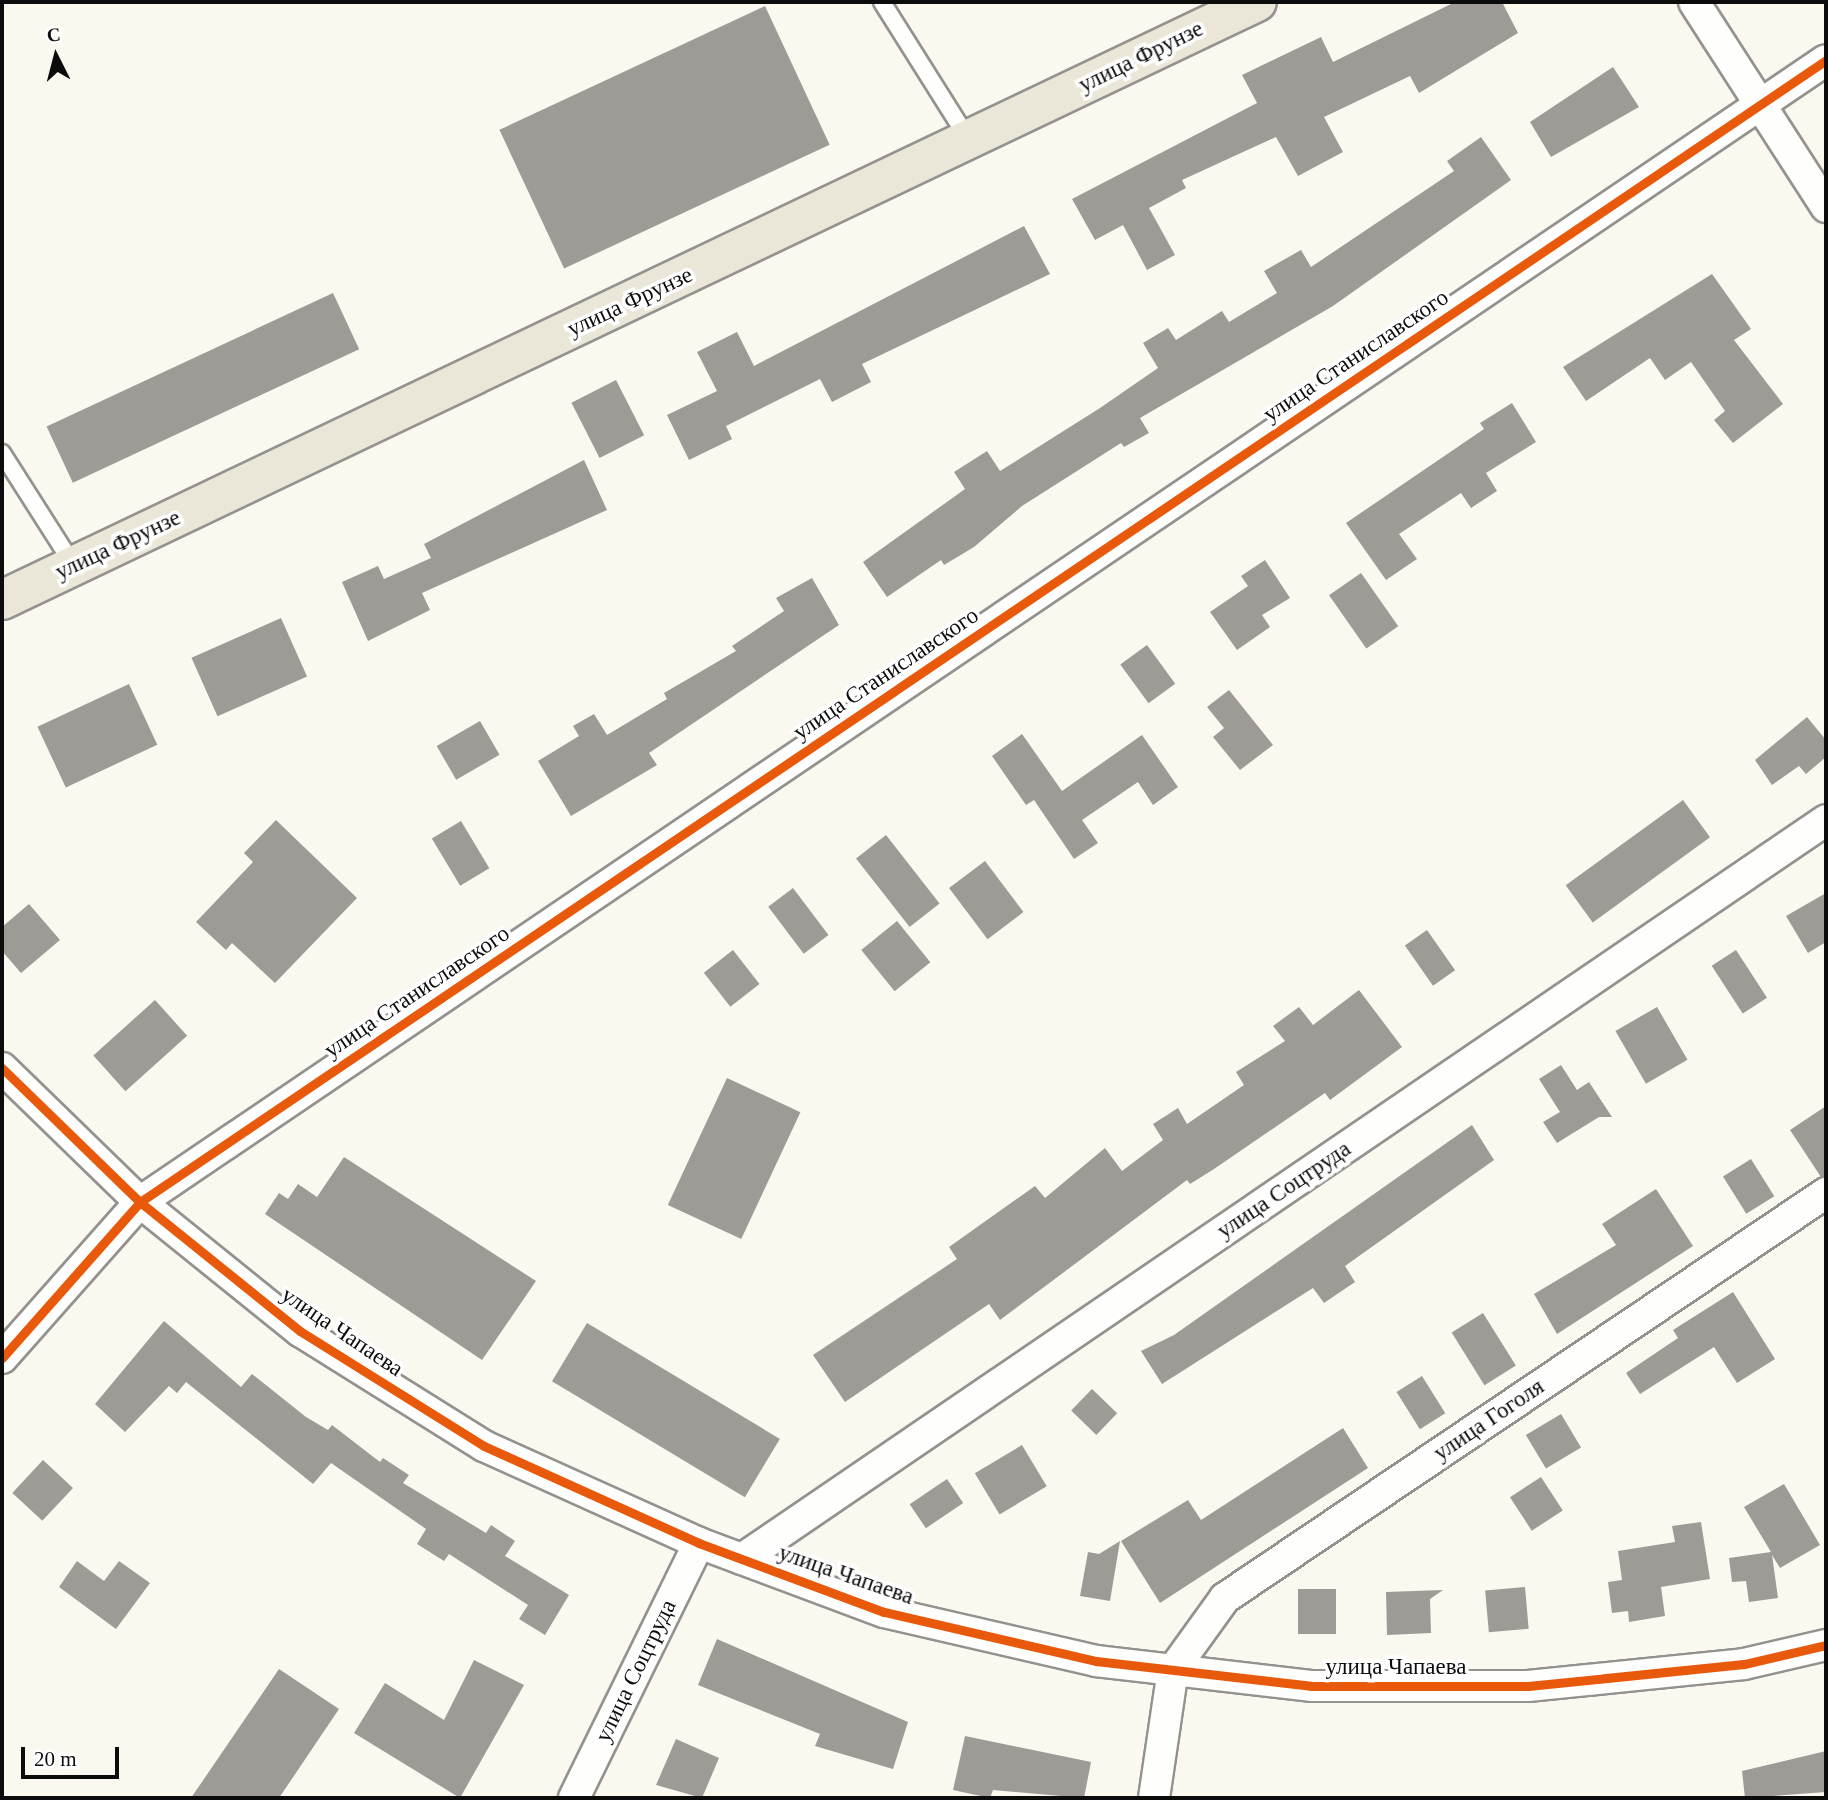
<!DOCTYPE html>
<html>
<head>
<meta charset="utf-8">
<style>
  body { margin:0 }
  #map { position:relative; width:1828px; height:1800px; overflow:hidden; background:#fbf8f0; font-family:Georgia,serif }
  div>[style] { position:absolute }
  .building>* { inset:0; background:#9e9b96; transform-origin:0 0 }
  .roads { filter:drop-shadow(2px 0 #94928f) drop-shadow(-2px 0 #94928f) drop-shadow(0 2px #94928f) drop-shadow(0 -2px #94928f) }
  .service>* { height:16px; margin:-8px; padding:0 8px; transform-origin:8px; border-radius:8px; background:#fefefd }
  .minor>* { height:30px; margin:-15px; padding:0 15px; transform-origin:15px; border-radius:15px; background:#fefefd }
  .primary>* { height:38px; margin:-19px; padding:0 19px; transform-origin:19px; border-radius:19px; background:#ebe7d8 }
  .cycleway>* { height:9px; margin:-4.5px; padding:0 4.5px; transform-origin:4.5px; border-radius:4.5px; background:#e8590c }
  span { translate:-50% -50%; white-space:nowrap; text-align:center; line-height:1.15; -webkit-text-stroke:7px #fff; paint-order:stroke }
  .street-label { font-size:23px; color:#0c0c0c }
  .frame { position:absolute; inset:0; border:4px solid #0c0c0c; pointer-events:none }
  .north { position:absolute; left:21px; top:21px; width:70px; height:70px; -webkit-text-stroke:5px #fff; paint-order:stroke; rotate:354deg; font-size:19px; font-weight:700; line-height:28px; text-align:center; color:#0c0c0c }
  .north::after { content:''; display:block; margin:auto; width:24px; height:32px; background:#0c0c0c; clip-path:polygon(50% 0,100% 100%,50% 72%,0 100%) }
  .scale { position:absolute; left:21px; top:1747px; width:98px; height:32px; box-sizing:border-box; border:4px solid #0c0c0c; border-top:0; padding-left:9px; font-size:21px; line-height:24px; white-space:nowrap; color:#0c0c0c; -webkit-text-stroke:5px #fff; paint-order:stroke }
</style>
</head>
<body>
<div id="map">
  <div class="building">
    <div style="clip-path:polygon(1455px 2px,1502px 2px,1518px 33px,1419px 93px,1410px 76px,1324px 117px,1343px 152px,1298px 176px,1276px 137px,1182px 180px,1186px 188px,1149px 208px,1175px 255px,1147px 270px,1123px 225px,1095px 240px,1072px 199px,1257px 103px,1242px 75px,1321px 37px,1333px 62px)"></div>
    <div style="left:765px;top:6px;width:153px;height:293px;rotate:65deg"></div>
    <div style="clip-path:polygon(1613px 67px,1639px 107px,1551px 157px,1530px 122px)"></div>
    <div style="clip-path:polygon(1481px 137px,1511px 180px,1333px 306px,1140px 418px,1149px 433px,1124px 447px,1121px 443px,1022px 506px,974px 547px,944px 565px,941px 560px,887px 597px,863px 562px,965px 489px,954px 472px,987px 451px,1000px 471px,1100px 408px,1158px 368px,1143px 343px,1168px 328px,1176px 340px,1222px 311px,1229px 322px,1277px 293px,1264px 271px,1301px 250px,1311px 267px,1454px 171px,1447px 161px)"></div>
    <div style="clip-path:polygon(1024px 226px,1050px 274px,862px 364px,871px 382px,832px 402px,820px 379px,726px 426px,732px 439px,689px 460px,667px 415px,717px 391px,697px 352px,737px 332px,754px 366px)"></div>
    <div style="clip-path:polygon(1712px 274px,1751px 329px,1734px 340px,1783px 404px,1733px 443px,1714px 420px,1725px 411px,1691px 362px,1665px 380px,1650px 358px,1586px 401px,1563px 367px)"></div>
    <div style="left:333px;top:293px;width:62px;height:316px;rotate:65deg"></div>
    <div style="left:616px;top:380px;width:62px;height:50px;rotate:63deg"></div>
    <div style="clip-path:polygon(1512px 403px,1536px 442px,1486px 473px,1497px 491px,1471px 508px,1461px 493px,1399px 534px,1417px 559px,1386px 580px,1346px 523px,1484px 429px,1480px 423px)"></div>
    <div style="clip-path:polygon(584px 460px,607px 510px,422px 593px,430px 610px,368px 641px,342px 582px,378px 566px,384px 579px,431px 558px,424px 544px)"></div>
    <div style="clip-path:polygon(1265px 560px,1290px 598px,1262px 615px,1270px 627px,1237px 650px,1210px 612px,1248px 586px,1241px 576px)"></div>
    <div style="left:1361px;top:573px;width:65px;height:39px;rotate:55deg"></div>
    <div style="clip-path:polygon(812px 578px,839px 625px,649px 753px,657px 765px,571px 816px,538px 761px,579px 736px,573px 726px,594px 714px,607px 735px,667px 699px,664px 693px,736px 651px,732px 646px,784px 611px,776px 598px)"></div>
    <div style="left:281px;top:618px;width:64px;height:98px;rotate:66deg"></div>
    <div style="left:1147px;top:645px;width:48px;height:33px;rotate:54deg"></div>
    <div style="left:129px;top:684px;width:67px;height:101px;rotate:65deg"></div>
    <div style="clip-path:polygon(1229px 690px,1273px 745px,1240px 770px,1213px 737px,1224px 728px,1207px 707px)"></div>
    <div style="clip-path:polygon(1807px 717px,1826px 740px,1826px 757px,1806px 774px,1799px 766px,1772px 785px,1755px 760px)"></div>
    <div style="left:480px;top:721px;width:39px;height:50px;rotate:60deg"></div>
    <div style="clip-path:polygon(1022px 734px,1062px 791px,1142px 735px,1178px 787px,1153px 805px,1138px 782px,1082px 820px,1098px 843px,1074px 859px,1034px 800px,1026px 805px,992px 756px)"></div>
    <div style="left:1683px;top:800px;width:46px;height:145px;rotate:54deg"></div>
    <div style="clip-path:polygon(276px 820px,357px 898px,275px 983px,232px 943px,226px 950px,196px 922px,253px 862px,244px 853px)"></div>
    <div style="left:461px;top:821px;width:55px;height:34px;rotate:59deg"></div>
    <div style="left:886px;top:835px;width:87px;height:38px;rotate:52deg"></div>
    <div style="left:985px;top:861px;width:64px;height:45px;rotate:53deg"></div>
    <div style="left:793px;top:888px;width:59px;height:31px;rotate:53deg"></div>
    <div style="clip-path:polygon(1826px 893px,1826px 942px,1808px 953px,1786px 916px)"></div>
    <div style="clip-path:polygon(29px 904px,60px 940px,21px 973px,2px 951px,2px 927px)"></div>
    <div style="left:897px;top:921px;width:53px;height:46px;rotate:51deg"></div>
    <div style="left:1427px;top:930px;width:49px;height:27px;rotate:55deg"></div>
    <div style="left:733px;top:950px;width:43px;height:37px;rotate:52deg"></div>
    <div style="left:1736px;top:950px;width:57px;height:29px;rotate:57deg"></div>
    <div style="clip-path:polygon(1359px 990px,1402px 1047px,1330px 1100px,1325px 1093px,1214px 1169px,1190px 1184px,1187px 1180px,1000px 1320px,989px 1304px,845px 1402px,813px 1355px,957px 1259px,949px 1247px,1035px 1186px,1045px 1198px,1105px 1148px,1122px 1171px,1163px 1140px,1153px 1124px,1178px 1108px,1187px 1124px,1244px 1085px,1236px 1072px,1285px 1041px,1273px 1026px,1299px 1007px,1313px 1025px)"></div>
    <div style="left:155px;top:1000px;width:48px;height:83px;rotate:48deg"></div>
    <div style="left:1657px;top:1007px;width:61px;height:48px;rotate:60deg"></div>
    <div style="clip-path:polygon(1561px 1065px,1577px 1090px,1589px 1082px,1612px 1117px,1599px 1117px,1557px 1143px,1543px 1122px,1560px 1112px,1539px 1079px)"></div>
    <div style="left:727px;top:1078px;width:81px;height:140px;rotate:25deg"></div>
    <div style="clip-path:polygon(1826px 1106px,1826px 1176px,1821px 1177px,1790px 1130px)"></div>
    <div style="clip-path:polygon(1472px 1125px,1494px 1160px,1345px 1266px,1355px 1282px,1324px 1303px,1313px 1288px,1162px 1384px,1141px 1351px,1174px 1335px)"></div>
    <div style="clip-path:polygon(344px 1157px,536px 1281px,482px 1360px,265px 1214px,279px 1193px,288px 1199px,298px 1184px,317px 1197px)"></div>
    <div style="left:1751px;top:1159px;width:44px;height:33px;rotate:58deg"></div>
    <div style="clip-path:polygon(1656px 1189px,1693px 1246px,1557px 1334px,1534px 1294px,1616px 1245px,1602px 1224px)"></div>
    <div style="clip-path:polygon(1733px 1292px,1775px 1359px,1737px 1383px,1714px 1347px,1640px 1394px,1626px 1373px,1678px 1338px,1673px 1330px)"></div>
    <div style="left:1483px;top:1313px;width:62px;height:37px;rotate:58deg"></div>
    <div style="clip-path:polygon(164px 1321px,241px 1387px,252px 1374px,306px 1417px,328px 1430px,332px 1425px,380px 1462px,383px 1458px,409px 1475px,403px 1483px,486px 1533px,491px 1525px,515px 1541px,505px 1556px,569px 1595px,545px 1635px,519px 1619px,528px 1605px,449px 1554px,444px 1561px,417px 1544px,426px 1529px,331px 1463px,313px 1484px,186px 1382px,177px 1393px,169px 1386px,125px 1432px,95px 1404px)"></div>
    <div style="left:587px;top:1323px;width:225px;height:68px;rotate:31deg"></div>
    <div style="left:1422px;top:1376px;width:44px;height:30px;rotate:58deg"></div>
    <div style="left:1092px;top:1389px;width:35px;height:30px;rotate:44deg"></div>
    <div style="left:1561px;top:1414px;width:39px;height:41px;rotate:59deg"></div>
    <div style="clip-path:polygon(1343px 1428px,1368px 1468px,1160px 1603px,1121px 1541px,1188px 1500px,1201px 1520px)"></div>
    <div style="left:1022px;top:1445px;width:48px;height:55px;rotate:59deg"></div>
    <div style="left:43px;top:1460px;width:41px;height:45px;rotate:43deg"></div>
    <div style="left:1541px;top:1477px;width:40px;height:37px;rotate:57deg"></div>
    <div style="left:947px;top:1479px;width:29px;height:45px;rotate:56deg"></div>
    <div style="clip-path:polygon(1784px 1484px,1820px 1545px,1780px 1568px,1772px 1555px,1778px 1598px,1749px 1602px,1746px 1581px,1732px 1582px,1729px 1558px,1771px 1552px,1744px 1507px)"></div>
    <div style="clip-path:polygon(1701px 1522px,1710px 1579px,1661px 1587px,1665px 1616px,1629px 1622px,1628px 1611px,1612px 1613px,1608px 1582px,1622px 1580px,1618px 1551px,1675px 1542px,1672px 1526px)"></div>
    <div style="clip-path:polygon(1120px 1541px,1110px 1601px,1080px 1596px,1088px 1552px,1099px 1554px)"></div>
    <div style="clip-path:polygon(77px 1561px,104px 1581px,119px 1561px,150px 1583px,116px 1629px,59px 1587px)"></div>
    <div style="left:1525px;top:1587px;width:42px;height:40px;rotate:85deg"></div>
    <div style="left:1298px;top:1589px;width:38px;height:45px"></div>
    <div style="clip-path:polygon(1443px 1590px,1430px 1599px,1431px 1633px,1387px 1635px,1386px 1592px)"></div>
    <div style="clip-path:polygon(717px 1639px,908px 1722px,893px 1769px,815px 1746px,820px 1734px,698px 1685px)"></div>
    <div style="clip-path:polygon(474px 1660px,524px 1685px,460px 1798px,354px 1733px,385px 1683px,444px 1720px)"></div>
    <div style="clip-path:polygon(279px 1669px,339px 1709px,279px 1798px,191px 1798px)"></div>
    <div style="clip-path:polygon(965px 1736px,1091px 1762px,1084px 1798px,993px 1790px,990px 1798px,953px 1790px)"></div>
    <div style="clip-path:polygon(676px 1739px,719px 1758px,702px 1798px,656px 1785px)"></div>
    <div style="clip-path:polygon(1826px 1751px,1826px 1792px,1745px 1798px,1742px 1771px)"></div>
  </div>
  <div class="roads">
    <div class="service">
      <div style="left:882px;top:2px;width:163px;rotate:57.8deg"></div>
      <div style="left:2px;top:453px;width:134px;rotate:57.5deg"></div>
    </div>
    <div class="minor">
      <div style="left:1694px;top:2px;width:244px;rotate:57.2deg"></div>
      <div style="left:2px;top:1068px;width:192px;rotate:44.2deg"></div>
      <div style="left:140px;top:1202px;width:206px;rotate:38.9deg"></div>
      <div style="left:300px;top:1331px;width:217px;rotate:32deg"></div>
      <div style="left:484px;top:1446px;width:236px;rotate:24.3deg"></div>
      <div style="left:699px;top:1543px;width:197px;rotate:20.5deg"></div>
      <div style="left:884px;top:1612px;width:218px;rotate:13deg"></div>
      <div style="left:1096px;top:1661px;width:216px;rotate:6.6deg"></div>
      <div style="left:1311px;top:1686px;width:217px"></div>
      <div style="left:1528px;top:1686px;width:217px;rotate:-5.8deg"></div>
      <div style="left:1744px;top:1664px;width:84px;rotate:-13deg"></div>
      <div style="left:2px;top:1358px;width:208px;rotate:-48.5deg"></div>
      <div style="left:140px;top:1202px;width:2036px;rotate:-34.11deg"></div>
      <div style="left:742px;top:1559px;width:1312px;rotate:-34.28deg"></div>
      <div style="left:574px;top:1798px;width:284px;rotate:-63.9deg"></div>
      <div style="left:1154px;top:1798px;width:129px;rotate:-81.6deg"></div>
      <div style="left:1173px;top:1670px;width:89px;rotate:-54.2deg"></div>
      <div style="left:1225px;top:1598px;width:725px;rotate:-33.98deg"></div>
    </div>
    <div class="primary">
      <div style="left:2px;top:600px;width:1390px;rotate:-25.48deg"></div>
    </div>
  </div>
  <div class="cycleway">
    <div style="left:2px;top:1068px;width:192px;rotate:44.2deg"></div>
    <div style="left:140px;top:1202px;width:206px;rotate:38.9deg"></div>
    <div style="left:300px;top:1331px;width:217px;rotate:32deg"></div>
    <div style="left:484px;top:1446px;width:236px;rotate:24.3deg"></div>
    <div style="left:699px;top:1543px;width:197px;rotate:20.5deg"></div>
    <div style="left:884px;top:1612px;width:218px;rotate:13deg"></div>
    <div style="left:1096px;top:1661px;width:216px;rotate:6.6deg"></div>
    <div style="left:1311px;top:1686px;width:217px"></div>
    <div style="left:1528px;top:1686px;width:217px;rotate:-5.8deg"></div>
    <div style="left:1744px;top:1664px;width:84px;rotate:-13deg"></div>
    <div style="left:2px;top:1358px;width:208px;rotate:-48.5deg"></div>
    <div style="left:140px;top:1202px;width:2036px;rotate:-34.11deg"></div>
  </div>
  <div class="street-label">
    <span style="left:1141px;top:57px;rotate:-26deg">улица Фрунзе</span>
    <span style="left:630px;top:302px;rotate:-25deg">улица Фрунзе</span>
    <span style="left:1356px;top:356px;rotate:-34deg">улица Станиславского</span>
    <span style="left:118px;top:545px;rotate:-25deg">улица Фрунзе</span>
    <span style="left:886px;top:674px;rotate:-34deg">улица Станиславского</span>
    <span style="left:417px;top:992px;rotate:-34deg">улица Станиславского</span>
    <span style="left:1284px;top:1190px;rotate:-34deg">улица Соцтруда</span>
    <span style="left:342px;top:1332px;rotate:34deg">улица Чапаева</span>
    <span style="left:1489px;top:1420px;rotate:-34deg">улица Гоголя</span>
    <span style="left:846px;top:1575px;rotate:19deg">улица Чапаева</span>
    <span style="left:1396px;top:1667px">улица Чапаева</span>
    <span style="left:636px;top:1671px;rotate:-64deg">улица Соцтруда</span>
  </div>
  <div class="frame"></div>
  <div class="north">С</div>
  <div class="scale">20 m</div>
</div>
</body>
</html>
